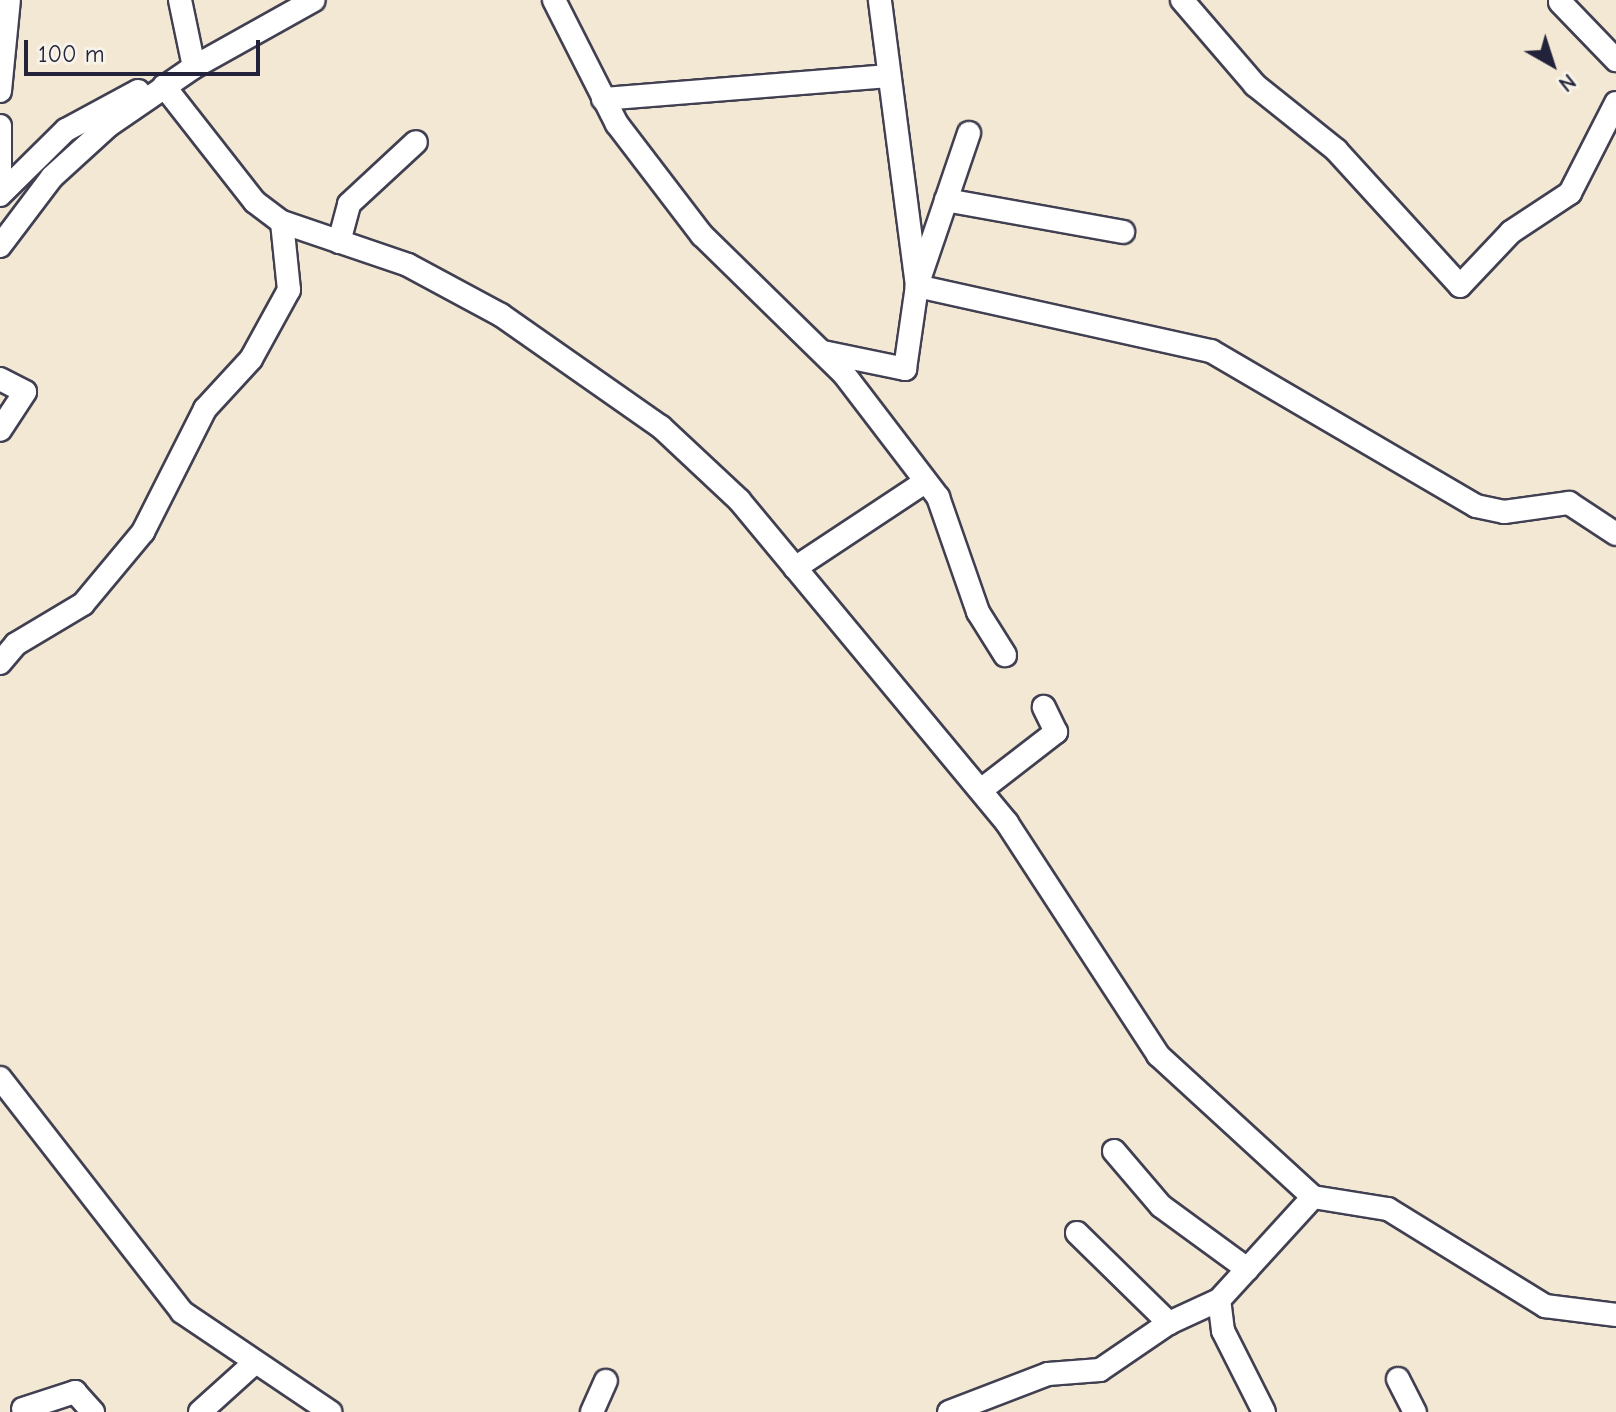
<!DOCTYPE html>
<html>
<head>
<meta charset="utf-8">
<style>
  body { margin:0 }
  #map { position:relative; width:1616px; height:1412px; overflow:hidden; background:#f3e8d3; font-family:"Comic Neue",sans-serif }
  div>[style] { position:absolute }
  .roads { filter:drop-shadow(2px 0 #414052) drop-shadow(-2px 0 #414052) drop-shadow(0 2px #414052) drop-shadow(0 -2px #414052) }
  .minor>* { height:22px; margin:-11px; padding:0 11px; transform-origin:11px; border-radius:11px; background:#fff }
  span { translate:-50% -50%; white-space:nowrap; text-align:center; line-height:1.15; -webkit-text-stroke:6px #f7f3e8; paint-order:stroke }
  .north { position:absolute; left:1512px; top:24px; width:80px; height:80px; -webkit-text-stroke:6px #f7f3e8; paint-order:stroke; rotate:141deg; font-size:22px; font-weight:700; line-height:32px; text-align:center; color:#22223b }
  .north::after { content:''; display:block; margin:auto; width:28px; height:36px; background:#22223b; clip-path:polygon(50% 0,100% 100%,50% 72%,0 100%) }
  .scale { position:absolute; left:24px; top:40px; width:236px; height:36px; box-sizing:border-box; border:4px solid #22223b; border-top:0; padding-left:10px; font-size:24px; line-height:28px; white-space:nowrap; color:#22223b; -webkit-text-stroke:6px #f7f3e8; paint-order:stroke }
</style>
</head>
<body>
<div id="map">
  <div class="roads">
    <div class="minor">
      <div style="left:180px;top:0;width:68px;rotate:78.2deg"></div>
      <div style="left:554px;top:0;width:139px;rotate:63.1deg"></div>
      <div style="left:617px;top:124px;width:140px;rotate:52.6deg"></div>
      <div style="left:702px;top:235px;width:199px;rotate:44.4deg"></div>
      <div style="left:844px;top:374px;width:155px;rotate:52.6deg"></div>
      <div style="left:938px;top:497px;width:122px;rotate:70.8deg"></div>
      <div style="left:978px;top:612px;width:51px;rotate:57.9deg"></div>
      <div style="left:1182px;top:0;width:112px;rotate:49.3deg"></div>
      <div style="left:1255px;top:85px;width:104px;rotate:38.7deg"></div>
      <div style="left:1336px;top:150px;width:184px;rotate:47.6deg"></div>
      <div style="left:1460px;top:286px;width:74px;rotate:-46.6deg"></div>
      <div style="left:1511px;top:232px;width:71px;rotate:-33.5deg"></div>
      <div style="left:1570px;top:193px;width:101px;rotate:-62.9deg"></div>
      <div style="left:1560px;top:2px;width:81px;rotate:46deg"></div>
      <div style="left:164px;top:86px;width:147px;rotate:51.9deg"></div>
      <div style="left:255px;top:202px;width:34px;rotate:37deg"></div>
      <div style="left:282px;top:222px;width:133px;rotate:18.8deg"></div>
      <div style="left:408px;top:265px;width:106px;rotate:28.3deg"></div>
      <div style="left:501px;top:315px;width:195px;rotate:35deg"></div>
      <div style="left:661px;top:427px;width:107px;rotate:43.1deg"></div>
      <div style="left:739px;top:500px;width:420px;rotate:50.3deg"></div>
      <div style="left:1007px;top:823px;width:277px;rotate:56.9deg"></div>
      <div style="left:1158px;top:1055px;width:210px;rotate:42.5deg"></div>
      <div style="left:1313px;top:1197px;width:76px;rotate:9.1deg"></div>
      <div style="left:1388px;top:1209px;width:185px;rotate:31.7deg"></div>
      <div style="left:1545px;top:1306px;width:72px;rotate:7.2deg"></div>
      <div style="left:0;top:91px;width:91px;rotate:-84.4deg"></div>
      <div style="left:603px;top:99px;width:285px;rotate:-4.6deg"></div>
      <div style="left:0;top:126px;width:55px;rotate:90deg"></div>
      <div style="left:969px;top:133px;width:162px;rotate:108.8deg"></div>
      <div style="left:917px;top:286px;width:301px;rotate:12.5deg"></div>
      <div style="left:1211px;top:351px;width:307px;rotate:30.3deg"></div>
      <div style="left:1476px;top:506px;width:29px;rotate:12deg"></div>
      <div style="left:1504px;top:512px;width:66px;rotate:-7.9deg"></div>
      <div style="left:1569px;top:503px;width:56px;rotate:33.4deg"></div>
      <div style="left:0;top:195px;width:93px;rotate:-44.6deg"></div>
      <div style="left:66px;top:130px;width:82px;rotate:-28.4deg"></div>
      <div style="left:946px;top:200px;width:180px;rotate:10.2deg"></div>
      <div style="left:339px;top:242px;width:39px;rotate:-75deg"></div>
      <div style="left:349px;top:204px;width:91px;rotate:-42.8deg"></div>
      <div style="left:0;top:246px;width:86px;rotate:-53deg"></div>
      <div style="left:52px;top:177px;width:76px;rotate:-42.3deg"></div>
      <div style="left:108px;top:126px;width:104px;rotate:-34.5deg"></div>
      <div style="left:194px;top:67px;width:137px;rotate:-29.2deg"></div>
      <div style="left:823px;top:352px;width:84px;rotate:11.7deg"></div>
      <div style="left:905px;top:369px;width:84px;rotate:-81.8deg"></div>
      <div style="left:917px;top:286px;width:288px;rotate:-97.4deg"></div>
      <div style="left:0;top:379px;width:28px;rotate:27deg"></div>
      <div style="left:25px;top:392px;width:45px;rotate:123.3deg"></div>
      <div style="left:795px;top:568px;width:156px;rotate:-33.5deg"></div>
      <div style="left:0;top:663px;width:25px;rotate:-50deg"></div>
      <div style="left:16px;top:644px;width:78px;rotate:-30.8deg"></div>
      <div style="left:83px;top:604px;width:94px;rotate:-50.2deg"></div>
      <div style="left:143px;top:532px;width:138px;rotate:-63.2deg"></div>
      <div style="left:205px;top:409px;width:68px;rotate:-47.4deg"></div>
      <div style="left:251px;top:359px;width:79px;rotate:-61.2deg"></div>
      <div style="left:289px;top:290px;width:68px;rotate:-95.9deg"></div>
      <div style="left:981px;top:790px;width:95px;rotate:-37.7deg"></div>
      <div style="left:1056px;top:732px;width:28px;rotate:-116deg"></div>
      <div style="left:0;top:1078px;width:296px;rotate:52.1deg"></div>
      <div style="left:182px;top:1312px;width:179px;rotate:34deg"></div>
      <div style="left:1114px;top:1151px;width:72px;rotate:49.5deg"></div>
      <div style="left:1161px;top:1206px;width:107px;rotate:36.2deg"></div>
      <div style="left:1077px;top:1233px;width:129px;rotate:44.4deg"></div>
      <div style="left:1398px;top:1379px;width:37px;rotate:63deg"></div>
      <div style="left:23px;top:1409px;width:55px;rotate:-18.1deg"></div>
      <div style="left:75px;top:1392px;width:27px;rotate:48deg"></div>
      <div style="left:200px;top:1412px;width:70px;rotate:-42.1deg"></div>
      <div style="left:592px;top:1412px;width:34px;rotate:-66deg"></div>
      <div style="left:949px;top:1412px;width:106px;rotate:-21deg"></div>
      <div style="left:1048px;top:1374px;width:52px;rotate:-4.4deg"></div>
      <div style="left:1100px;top:1370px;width:83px;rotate:-34.3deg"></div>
      <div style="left:1169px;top:1323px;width:55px;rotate:-24.7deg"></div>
      <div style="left:1264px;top:1412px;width:91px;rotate:-116.8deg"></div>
      <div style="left:1223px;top:1331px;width:31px;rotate:-97deg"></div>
      <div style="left:1219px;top:1300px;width:139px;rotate:-47.6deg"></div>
    </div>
  </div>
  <div class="north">N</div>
  <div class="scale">100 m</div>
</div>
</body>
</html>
